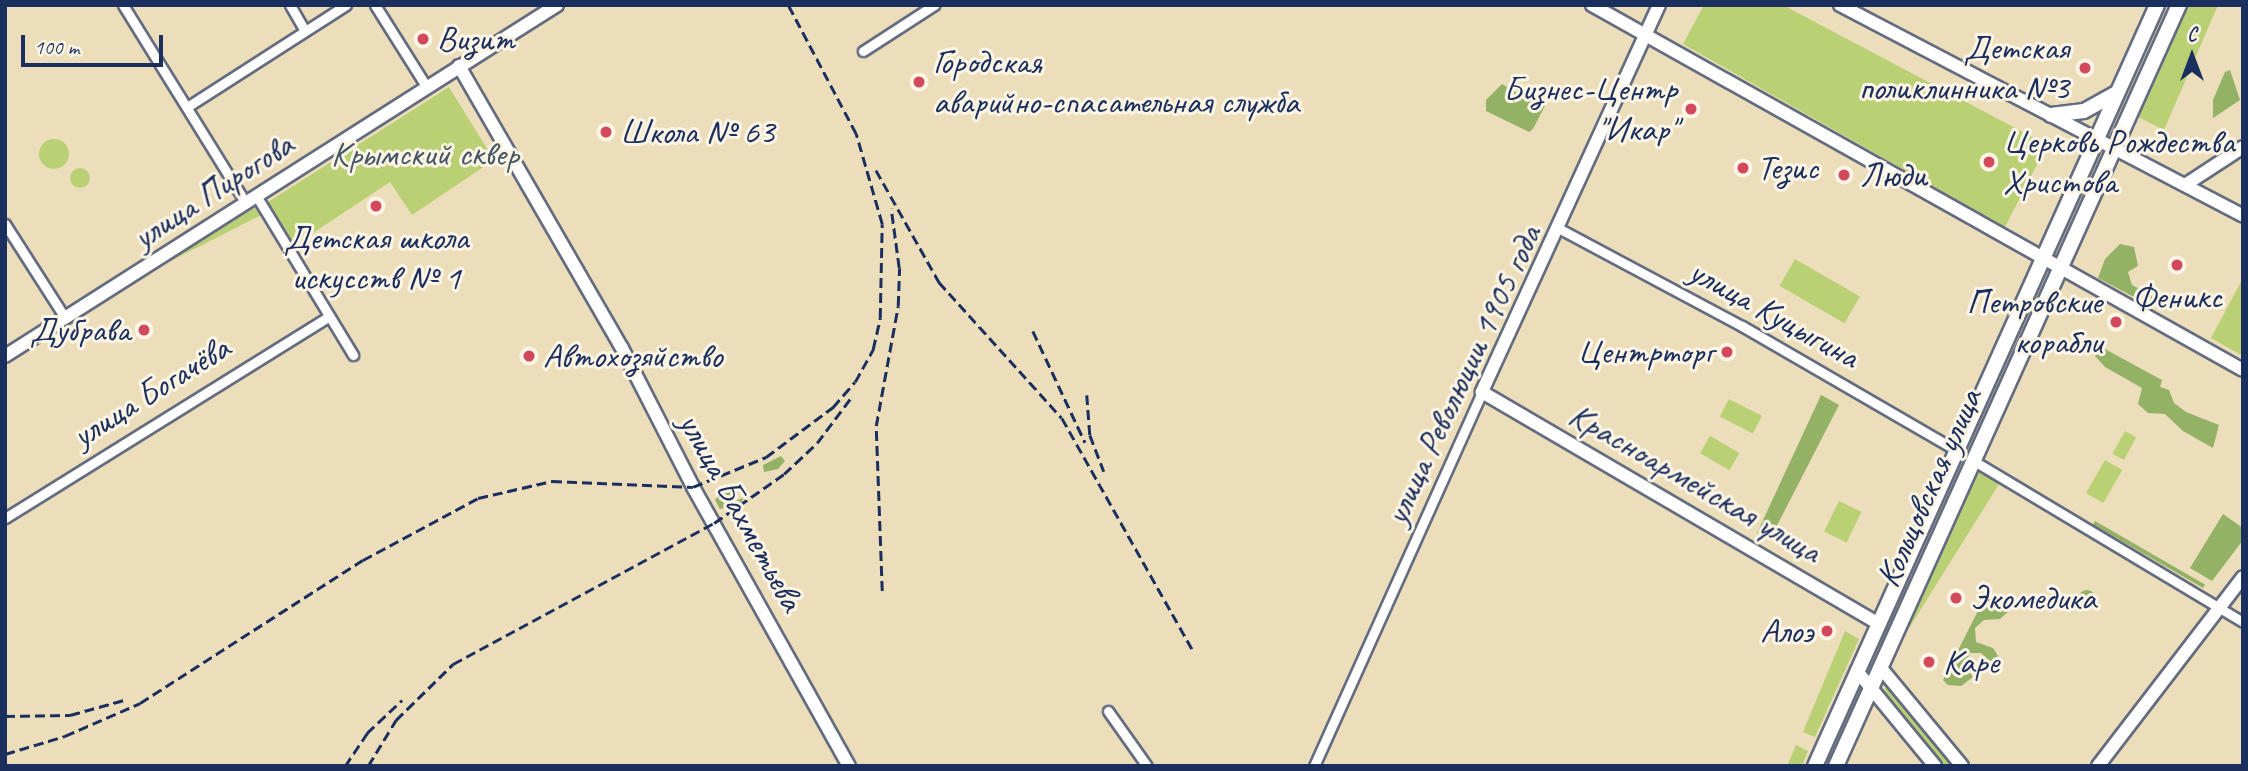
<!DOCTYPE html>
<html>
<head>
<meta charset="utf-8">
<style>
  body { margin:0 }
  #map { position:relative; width:2248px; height:771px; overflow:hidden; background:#ecdebb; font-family:Caveat,sans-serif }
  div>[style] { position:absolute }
  .green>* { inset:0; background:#bad074; transform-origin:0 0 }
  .round { border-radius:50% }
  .forest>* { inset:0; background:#93b266; transform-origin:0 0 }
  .roads { filter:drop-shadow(2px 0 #646c7f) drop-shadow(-2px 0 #646c7f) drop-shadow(0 2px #646c7f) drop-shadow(0 -2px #646c7f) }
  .street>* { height:9px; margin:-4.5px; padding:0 4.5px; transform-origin:4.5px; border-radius:4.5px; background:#fff }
  .secondary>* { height:12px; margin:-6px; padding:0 6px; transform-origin:6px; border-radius:6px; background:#fff }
  .primary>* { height:14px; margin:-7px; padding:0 7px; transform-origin:7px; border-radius:7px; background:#fff }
  .rail>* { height:2.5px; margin-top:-1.25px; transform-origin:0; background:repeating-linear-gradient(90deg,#1b2f5e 0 10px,transparent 0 15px) }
  .dots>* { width:19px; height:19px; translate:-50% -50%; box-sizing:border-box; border:4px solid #fcf5e5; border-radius:50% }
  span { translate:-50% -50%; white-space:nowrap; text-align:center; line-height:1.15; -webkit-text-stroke:6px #fcf5e5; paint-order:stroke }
  .poi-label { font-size:35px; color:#1b2f5e }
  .left { translate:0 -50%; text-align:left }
  .right { translate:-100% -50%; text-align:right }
  .park-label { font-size:35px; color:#435764 }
  .street-label { font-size:35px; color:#1b2f5e }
  .frame { position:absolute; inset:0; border:7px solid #1b2f5e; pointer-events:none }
  .north { position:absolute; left:2157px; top:21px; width:70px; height:70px; -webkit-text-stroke:5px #fcf5e5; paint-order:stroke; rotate:0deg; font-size:19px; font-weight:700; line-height:28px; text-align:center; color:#1b2f5e }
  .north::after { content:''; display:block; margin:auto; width:24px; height:32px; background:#1b2f5e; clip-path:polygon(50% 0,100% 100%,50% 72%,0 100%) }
  .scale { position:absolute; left:21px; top:35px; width:142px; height:32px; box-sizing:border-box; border:4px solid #1b2f5e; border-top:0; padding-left:9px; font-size:21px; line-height:24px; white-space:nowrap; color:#1b2f5e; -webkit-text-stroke:5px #fcf5e5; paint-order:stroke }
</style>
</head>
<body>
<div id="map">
  <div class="green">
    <div style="clip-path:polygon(1704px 5px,1783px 5px,2047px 145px,2005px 227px,1683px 44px)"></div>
    <div style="clip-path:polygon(2188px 5px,2218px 5px,2164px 130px,2138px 117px)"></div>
    <div style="clip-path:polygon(449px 87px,494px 160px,412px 215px,390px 182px,295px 245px,268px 202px)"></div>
    <div class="round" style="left:39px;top:139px;width:30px;height:30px"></div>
    <div class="round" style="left:70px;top:168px;width:20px;height:20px"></div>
    <div style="left:257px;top:207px;width:9px;height:170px;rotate:63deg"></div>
    <div style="left:1795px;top:259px;width:75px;height:31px;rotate:30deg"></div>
    <div style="clip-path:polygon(2243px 278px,2243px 356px,2211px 338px)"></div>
    <div style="left:1729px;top:399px;width:37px;height:20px;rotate:27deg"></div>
    <div style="left:2125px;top:431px;width:13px;height:26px;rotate:29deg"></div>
    <div style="left:1710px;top:436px;width:34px;height:20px;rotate:30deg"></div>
    <div style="left:2105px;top:460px;width:20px;height:38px;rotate:30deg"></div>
    <div style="left:1979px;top:469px;width:25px;height:208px;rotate:32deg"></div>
    <div style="left:1839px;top:501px;width:25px;height:34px;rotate:26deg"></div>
    <div style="clip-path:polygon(1845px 631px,1859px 639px,1815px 737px,1803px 732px)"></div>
    <div style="clip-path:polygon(1887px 685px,1956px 766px,1941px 766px,1882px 694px)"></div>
    <div style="clip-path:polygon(1796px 745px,1808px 751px,1802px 766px,1787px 766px)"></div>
  </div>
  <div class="forest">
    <div style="clip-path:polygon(2230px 70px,2240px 100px,2213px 118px,2213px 100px,2225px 72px)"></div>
    <div style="clip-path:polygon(1502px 84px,1526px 98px,1539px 97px,1546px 90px,1549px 98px,1533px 129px,1529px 132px,1486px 111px,1486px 100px)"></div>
    <div style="clip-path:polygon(2120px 244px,2134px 247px,2138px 266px,2128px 272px,2132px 285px,2153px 296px,2149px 305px,2098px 278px,2105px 259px)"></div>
    <div style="clip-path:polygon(2103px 348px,2162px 380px,2160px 387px,2169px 390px,2174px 403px,2186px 412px,2219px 425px,2213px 448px,2183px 431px,2165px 414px,2148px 413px,2138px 404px,2142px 388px,2105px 367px,2095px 356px)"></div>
    <div style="clip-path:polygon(1821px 395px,1839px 405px,1770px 539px,1757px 533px)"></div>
    <div style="clip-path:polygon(781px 456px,785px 461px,778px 469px,764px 472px,763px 465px)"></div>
    <div style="clip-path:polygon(730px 492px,735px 501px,743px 498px,742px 502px,720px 509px,715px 500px,720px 493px)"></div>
    <div style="clip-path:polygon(2223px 514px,2243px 528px,2243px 540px,2212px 581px,2190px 568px)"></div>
    <div style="left:2095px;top:521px;width:127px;height:4px;rotate:30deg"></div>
    <div class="round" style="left:2078px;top:590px;width:18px;height:18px"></div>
    <div style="clip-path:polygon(1986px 595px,2009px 611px,2000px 619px,1984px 620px,1975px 628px,1976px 642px,1993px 648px,1998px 656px,1991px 662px,1981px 653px,1970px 653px,1965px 666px,1973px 677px,1961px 686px,1948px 685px,1943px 680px)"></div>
  </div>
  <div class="roads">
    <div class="street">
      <div style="left:123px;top:5px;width:233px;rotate:58.2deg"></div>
      <div style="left:290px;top:5px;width:30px;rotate:60deg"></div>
      <div style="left:375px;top:5px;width:96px;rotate:57.8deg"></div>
      <div style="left:863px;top:51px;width:85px;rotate:-32.9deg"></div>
      <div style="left:187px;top:107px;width:189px;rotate:-32.7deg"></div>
      <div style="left:257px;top:197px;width:185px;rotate:58.7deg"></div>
      <div style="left:5px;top:224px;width:112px;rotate:57.4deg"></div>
      <div style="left:1560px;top:229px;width:206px;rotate:28.1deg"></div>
      <div style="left:1742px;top:326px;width:250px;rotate:30.1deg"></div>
      <div style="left:1974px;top:461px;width:313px;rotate:30.9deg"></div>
      <div style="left:5px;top:518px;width:380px;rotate:-31.9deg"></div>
      <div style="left:1108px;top:711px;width:67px;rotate:54.7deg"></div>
      <div style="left:1314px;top:766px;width:410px;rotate:-65.8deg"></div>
    </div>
    <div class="secondary">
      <div style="left:1592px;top:5px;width:746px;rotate:29.28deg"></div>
      <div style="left:1659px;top:5px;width:426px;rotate:114.6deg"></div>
      <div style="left:1482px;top:392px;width:460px;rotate:30.3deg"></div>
      <div style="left:1840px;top:5px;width:455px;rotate:27.6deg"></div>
      <div style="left:459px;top:66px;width:326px;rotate:60deg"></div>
      <div style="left:622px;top:348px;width:156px;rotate:62.9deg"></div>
      <div style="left:693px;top:487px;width:320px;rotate:60.8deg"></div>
      <div style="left:2185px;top:185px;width:69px;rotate:-33.2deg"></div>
      <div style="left:5px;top:356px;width:654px;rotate:-32.45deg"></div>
      <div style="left:1881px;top:668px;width:127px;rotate:50.4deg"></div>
      <div style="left:1857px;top:671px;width:123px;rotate:50.6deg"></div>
      <div style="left:2098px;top:766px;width:238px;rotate:-52.5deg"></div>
    </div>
    <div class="primary">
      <div style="left:2051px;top:115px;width:33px;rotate:-7deg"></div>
      <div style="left:2084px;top:111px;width:35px;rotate:-29deg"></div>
      <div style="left:1815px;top:766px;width:834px;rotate:-65.8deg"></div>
      <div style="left:1836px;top:766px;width:835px;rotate:-65.74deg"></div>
    </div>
  </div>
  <div class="rail">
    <div style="left:876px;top:170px;width:129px;rotate:60.6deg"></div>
    <div style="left:939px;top:282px;width:183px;rotate:47.9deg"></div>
    <div style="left:1062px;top:418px;width:265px;rotate:60.6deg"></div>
    <div style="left:1033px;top:331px;width:123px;rotate:64.9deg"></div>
    <div style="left:1087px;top:395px;width:40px;rotate:85.7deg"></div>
    <div style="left:1090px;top:435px;width:39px;rotate:69deg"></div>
    <div style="left:882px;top:591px;width:165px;rotate:-92.1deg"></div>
    <div style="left:876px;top:426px;width:122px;rotate:-79.6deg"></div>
    <div style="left:898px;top:306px;width:38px;rotate:-88deg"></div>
    <div style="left:899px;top:268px;width:60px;rotate:-97.7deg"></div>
    <div style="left:5px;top:716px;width:65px;rotate:-0.9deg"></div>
    <div style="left:70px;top:715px;width:56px;rotate:-15.5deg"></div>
    <div style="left:5px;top:754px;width:63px;rotate:-16.7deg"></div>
    <div style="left:65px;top:736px;width:82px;rotate:-23.7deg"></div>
    <div style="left:140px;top:703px;width:265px;rotate:-32.7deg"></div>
    <div style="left:363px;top:560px;width:131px;rotate:-28.3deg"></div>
    <div style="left:478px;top:498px;width:76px;rotate:-12.9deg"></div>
    <div style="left:552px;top:481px;width:141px;rotate:2.4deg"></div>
    <div style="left:693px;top:487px;width:79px;rotate:-22.3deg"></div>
    <div style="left:766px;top:457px;width:84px;rotate:-36.7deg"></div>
    <div style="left:833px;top:407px;width:33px;rotate:-49deg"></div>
    <div style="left:855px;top:382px;width:38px;rotate:-61deg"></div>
    <div style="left:873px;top:349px;width:32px;rotate:-77deg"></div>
    <div style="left:880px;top:318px;width:94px;rotate:-88.8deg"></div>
    <div style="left:882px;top:224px;width:94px;rotate:-106.1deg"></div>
    <div style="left:856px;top:134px;width:146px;rotate:-117.8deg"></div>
    <div style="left:345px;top:766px;width:40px;rotate:-56deg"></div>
    <div style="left:367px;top:733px;width:48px;rotate:-43.3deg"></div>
    <div style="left:368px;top:766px;width:54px;rotate:-58.7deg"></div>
    <div style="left:396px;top:720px;width:80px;rotate:-44.5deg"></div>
    <div style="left:453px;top:664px;width:297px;rotate:-28.4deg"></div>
    <div style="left:714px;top:523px;width:85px;rotate:-35deg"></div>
    <div style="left:784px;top:474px;width:45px;rotate:-43.2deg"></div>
    <div style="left:817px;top:443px;width:55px;rotate:-53.1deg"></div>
  </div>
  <div class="dots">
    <div style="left:423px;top:39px;background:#d1495b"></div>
    <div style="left:2085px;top:68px;background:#d1495b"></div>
    <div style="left:919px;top:82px;background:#d1495b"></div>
    <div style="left:1691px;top:109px;background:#d1495b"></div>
    <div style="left:606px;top:132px;background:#d1495b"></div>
    <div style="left:1989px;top:162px;background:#d1495b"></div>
    <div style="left:1743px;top:168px;background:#d1495b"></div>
    <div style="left:1844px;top:175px;background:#d1495b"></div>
    <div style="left:376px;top:206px;background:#d1495b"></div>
    <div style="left:2177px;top:265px;background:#d1495b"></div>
    <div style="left:2116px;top:322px;background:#d1495b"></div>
    <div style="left:144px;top:330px;background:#d1495b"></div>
    <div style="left:1727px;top:352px;background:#d1495b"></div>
    <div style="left:529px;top:356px;background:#d1495b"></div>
    <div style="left:1956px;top:598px;background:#d1495b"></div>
    <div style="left:1827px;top:631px;background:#d1495b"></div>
    <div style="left:1929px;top:662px;background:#d1495b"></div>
  </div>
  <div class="poi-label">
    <span class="left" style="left:437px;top:39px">Визит</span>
    <span class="right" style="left:2069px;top:68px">Детская<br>поликлинника №3</span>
    <span class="left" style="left:933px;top:82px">Городская<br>аварийно-спасательная служба</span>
    <span class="right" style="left:1677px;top:109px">Бизнес-Центр<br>"Икар"</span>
    <span class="left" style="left:620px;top:132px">Школа № 63</span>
    <span class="left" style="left:2003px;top:162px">Церковь Рождества<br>Христова</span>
    <span class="left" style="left:1757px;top:168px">Тезис</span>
    <span class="left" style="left:1860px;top:175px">Люди</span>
    <span style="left:376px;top:258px">Детская школа<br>искусств № 1</span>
    <span style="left:2177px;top:297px">Феникс</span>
    <span class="right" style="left:2102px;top:322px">Петровские<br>корабли</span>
    <span class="right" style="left:130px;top:330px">Дубрава</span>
    <span class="right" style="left:1713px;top:352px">Центрторг</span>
    <span class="left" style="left:543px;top:356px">Автохозяйство</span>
    <span class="left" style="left:1970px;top:598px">Экомедика</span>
    <span class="right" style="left:1813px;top:631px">Алоэ</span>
    <span class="left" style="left:1943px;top:662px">Каре</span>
  </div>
  <div class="park-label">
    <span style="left:425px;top:154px">Крымский сквер</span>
  </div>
  <div class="street-label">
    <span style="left:213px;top:191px;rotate:-33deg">улица Пирогова</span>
    <span style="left:1774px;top:314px;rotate:29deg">улица Куцыгина</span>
    <span style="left:1463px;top:375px;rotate:-65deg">улица Революции 1905 года</span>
    <span style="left:151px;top:392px;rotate:-32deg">улица Богачёва</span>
    <span style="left:1695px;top:483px;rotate:30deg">Красноармейская улица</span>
    <span style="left:1929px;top:488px;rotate:-66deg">Кольцовская улица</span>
    <span style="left:741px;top:512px;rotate:61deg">улица Бахметьева</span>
  </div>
  <div class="frame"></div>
  <div class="north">С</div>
  <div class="scale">100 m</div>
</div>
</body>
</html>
